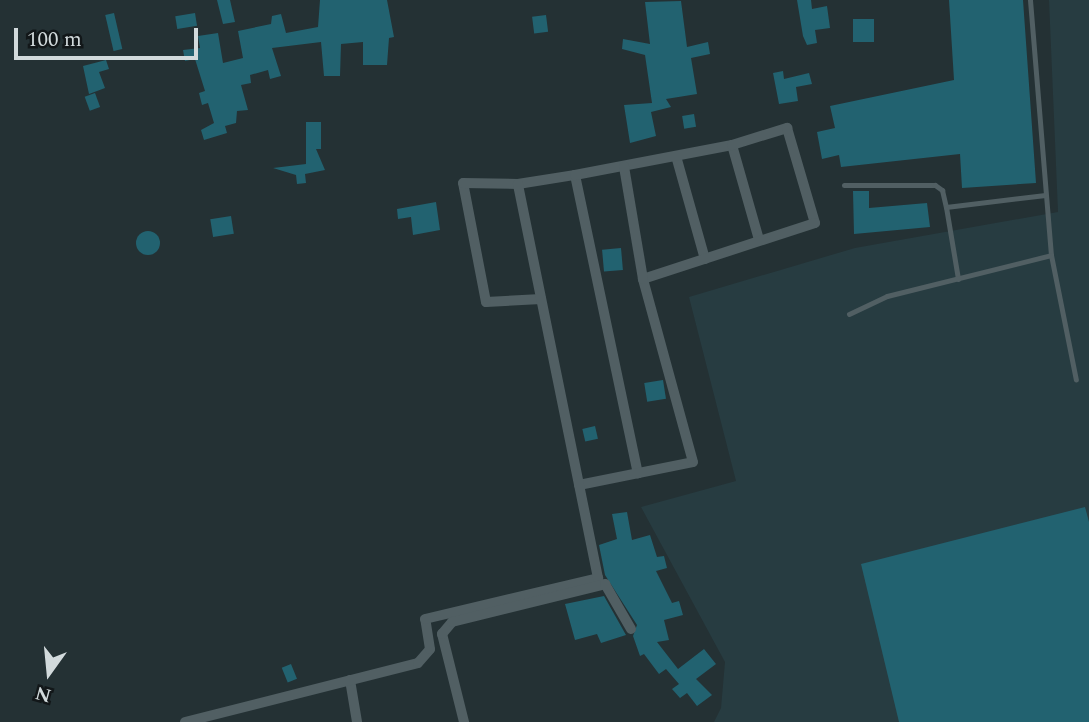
<!DOCTYPE html>
<html>
<head>
<meta charset="utf-8">
<style>
  body { margin:0 }
  #map { position:relative; width:1089px; height:722px; overflow:hidden; background:#243134; font-family:Spectral,serif }
  div>[style] { position:absolute }
  .built>* { inset:0; background:#273c41 }
  .building>* { inset:0; background:#226270; transform-origin:0 0 }
  .round { border-radius:50% }
  .service>* { height:5px; margin:-2.5px; padding:0 2.5px; transform-origin:2.5px; border-radius:2.5px; background:#515f63 }
  .minor>* { height:10px; margin:-5px; padding:0 5px; transform-origin:5px; border-radius:5px; background:#515f63 }
  span { translate:-50% -50%; white-space:nowrap; text-align:center; line-height:1.15; -webkit-text-stroke:5px #121719; paint-order:stroke }
  .north { position:absolute; left:14px; top:638px; width:70px; height:70px; -webkit-text-stroke:5px #121719; paint-order:stroke; rotate:195deg; font-size:19px; font-weight:700; line-height:28px; text-align:center; color:#d2dadc }
  .north::after { content:''; display:block; margin:auto; width:24px; height:32px; background:#d2dadc; clip-path:polygon(50% 0,100% 100%,50% 72%,0 100%) }
  .scale { position:absolute; left:14px; top:28px; width:184px; height:32px; box-sizing:border-box; border:4px solid #d2dadc; border-top:0; padding-left:9px; font-size:21px; line-height:24px; white-space:nowrap; color:#d2dadc; -webkit-text-stroke:5px #121719; paint-order:stroke }
</style>
</head>
<body>
<div id="map">
  <div class="built">
    <div style="clip-path:polygon(1049px 0,1089px 0,1089px 722px,714px 722px,721px 708px,725px 662px,641px 507px,736px 481px,689px 297px,855px 248px,1058px 212px)"></div>
  </div>
  <div class="building">
    <div style="clip-path:polygon(217px 0,230px 0,235px 22px,223px 24px)"></div>
    <div style="clip-path:polygon(320px 0,387px 0,394px 37px,389px 38px,387px 65px,363px 65px,363px 42px,341px 44px,340px 76px,324px 76px,321px 42px,272px 48px,281px 76px,270px 79px,268px 70px,250px 75px,251px 83px,241px 85px,248px 110px,237px 111px,236px 123px,225px 126px,227px 133px,204px 140px,201px 130px,214px 123px,208px 103px,202px 105px,199px 93px,205px 91px,195px 59px,185px 61px,183px 50px,200px 48px,198px 36px,218px 33px,223px 63px,243px 58px,238px 31px,271px 24px,272px 16px,281px 14px,286px 33px,318px 27px)"></div>
    <div style="clip-path:polygon(797px 0,811px 0,812px 9px,827px 6px,830px 28px,815px 30px,817px 43px,807px 45px,803px 36px)"></div>
    <div style="clip-path:polygon(949px 0,1023px 0,1036px 183px,962px 188px,960px 154px,841px 167px,839px 155px,822px 159px,817px 132px,835px 128px,830px 106px,954px 80px)"></div>
    <div style="clip-path:polygon(681px 1px,687px 47px,708px 42px,710px 54px,691px 58px,697px 94px,666px 99px,671px 107px,651px 112px,656px 136px,630px 143px,624px 105px,652px 103px,645px 55px,622px 49px,623px 39px,650px 44px,645px 2px)"></div>
    <div style="left:114px;top:13px;width:37px;height:9px;rotate:77deg"></div>
    <div style="left:195px;top:13px;width:13px;height:20px;rotate:81deg"></div>
    <div style="left:546px;top:15px;width:17px;height:14px;rotate:83deg"></div>
    <div style="left:853px;top:19px;width:21px;height:23px"></div>
    <div style="clip-path:polygon(106px 60px,109px 69px,99px 72px,105px 88px,89px 94px,83px 66px)"></div>
    <div style="clip-path:polygon(783px 71px,784px 79px,809px 73px,812px 84px,796px 87px,798px 101px,779px 104px,773px 73px)"></div>
    <div style="left:95px;top:93px;width:15px;height:11px;rotate:70deg"></div>
    <div style="left:694px;top:114px;width:13px;height:12px;rotate:81deg"></div>
    <div style="clip-path:polygon(306px 122px,321px 122px,321px 149px,316px 149px,325px 170px,305px 174px,306px 183px,297px 184px,296px 175px,273px 168px,306px 164px)"></div>
    <div style="clip-path:polygon(853px 191px,869px 191px,869px 208px,927px 203px,930px 227px,854px 234px)"></div>
    <div style="clip-path:polygon(436px 202px,440px 230px,413px 235px,411px 217px,398px 219px,397px 209px)"></div>
    <div style="left:231px;top:216px;width:18px;height:21px;rotate:81deg"></div>
    <div class="round" style="left:136px;top:231px;width:24px;height:24px"></div>
    <div style="left:621px;top:248px;width:22px;height:19px;rotate:85deg"></div>
    <div style="left:663px;top:380px;width:19px;height:19px;rotate:81deg"></div>
    <div style="left:595px;top:426px;width:13px;height:13px;rotate:77deg"></div>
    <div style="clip-path:polygon(1085px 507px,1089px 522px,1089px 722px,899px 722px,861px 564px)"></div>
    <div style="clip-path:polygon(627px 512px,632px 540px,650px 535px,657px 557px,664px 556px,667px 568px,656px 571px,672px 603px,679px 601px,683px 615px,664px 620px,669px 640px,657px 642px,678px 669px,704px 649px,716px 664px,696px 679px,712px 695px,697px 706px,687px 693px,680px 698px,672px 689px,679px 684px,666px 669px,659px 674px,644px 654px,640px 656px,633px 636px,637px 625px,605px 575px,599px 545px,617px 539px,612px 514px)"></div>
    <div style="clip-path:polygon(604px 596px,626px 635px,601px 643px,597px 634px,575px 640px,565px 604px)"></div>
    <div style="left:291px;top:664px;width:16px;height:10px;rotate:68deg"></div>
  </div>
  <div class="service">
    <div style="left:1030px;top:0;width:256px;rotate:85.3deg"></div>
    <div style="left:1051px;top:255px;width:127px;rotate:78.7deg"></div>
    <div style="left:844px;top:185px;width:91px"></div>
    <div style="left:935px;top:185px;width:9px;rotate:36deg"></div>
    <div style="left:942px;top:190px;width:17px;rotate:77deg"></div>
    <div style="left:946px;top:207px;width:100px;rotate:-6.9deg"></div>
    <div style="left:946px;top:207px;width:73px;rotate:80.5deg"></div>
    <div style="left:849px;top:314px;width:42px;rotate:-25.3deg"></div>
    <div style="left:887px;top:296px;width:169px;rotate:-14deg"></div>
  </div>
  <div class="minor">
    <div style="left:732px;top:145px;width:99px;rotate:74.1deg"></div>
    <div style="left:676px;top:156px;width:107px;rotate:74.3deg"></div>
    <div style="left:575px;top:175px;width:305px;rotate:78.1deg"></div>
    <div style="left:541px;top:299px;width:55px;rotate:176.9deg"></div>
    <div style="left:486px;top:302px;width:121px;rotate:-100.9deg"></div>
    <div style="left:463px;top:183px;width:55px;rotate:1deg"></div>
    <div style="left:518px;top:184px;width:58px;rotate:-9deg"></div>
    <div style="left:575px;top:175px;width:160px;rotate:-10.8deg"></div>
    <div style="left:732px;top:145px;width:58px;rotate:-17.2deg"></div>
    <div style="left:787px;top:128px;width:99px;rotate:73.6deg"></div>
    <div style="left:815px;top:223px;width:181px;rotate:162deg"></div>
    <div style="left:579px;top:485px;width:116px;rotate:-11.4deg"></div>
    <div style="left:693px;top:462px;width:190px;rotate:-105.3deg"></div>
    <div style="left:643px;top:279px;width:114px;rotate:-99.6deg"></div>
    <div style="left:350px;top:680px;width:43px;rotate:80.5deg"></div>
    <div style="left:185px;top:722px;width:240px;rotate:-14.2deg"></div>
    <div style="left:418px;top:663px;width:18px;rotate:-49deg"></div>
    <div style="left:430px;top:649px;width:30px;rotate:-99deg"></div>
    <div style="left:425px;top:619px;width:178px;rotate:-13.3deg"></div>
    <div style="left:598px;top:578px;width:402px;rotate:-101.5deg"></div>
    <div style="left:464px;top:722px;width:91px;rotate:-104deg"></div>
    <div style="left:442px;top:634px;width:16px;rotate:-50deg"></div>
    <div style="left:452px;top:622px;width:158px;rotate:-13.9deg"></div>
    <div style="left:605px;top:584px;width:52px;rotate:60deg"></div>
  </div>
  <div class="north">N</div>
  <div class="scale">100 m</div>
</div>
</body>
</html>
